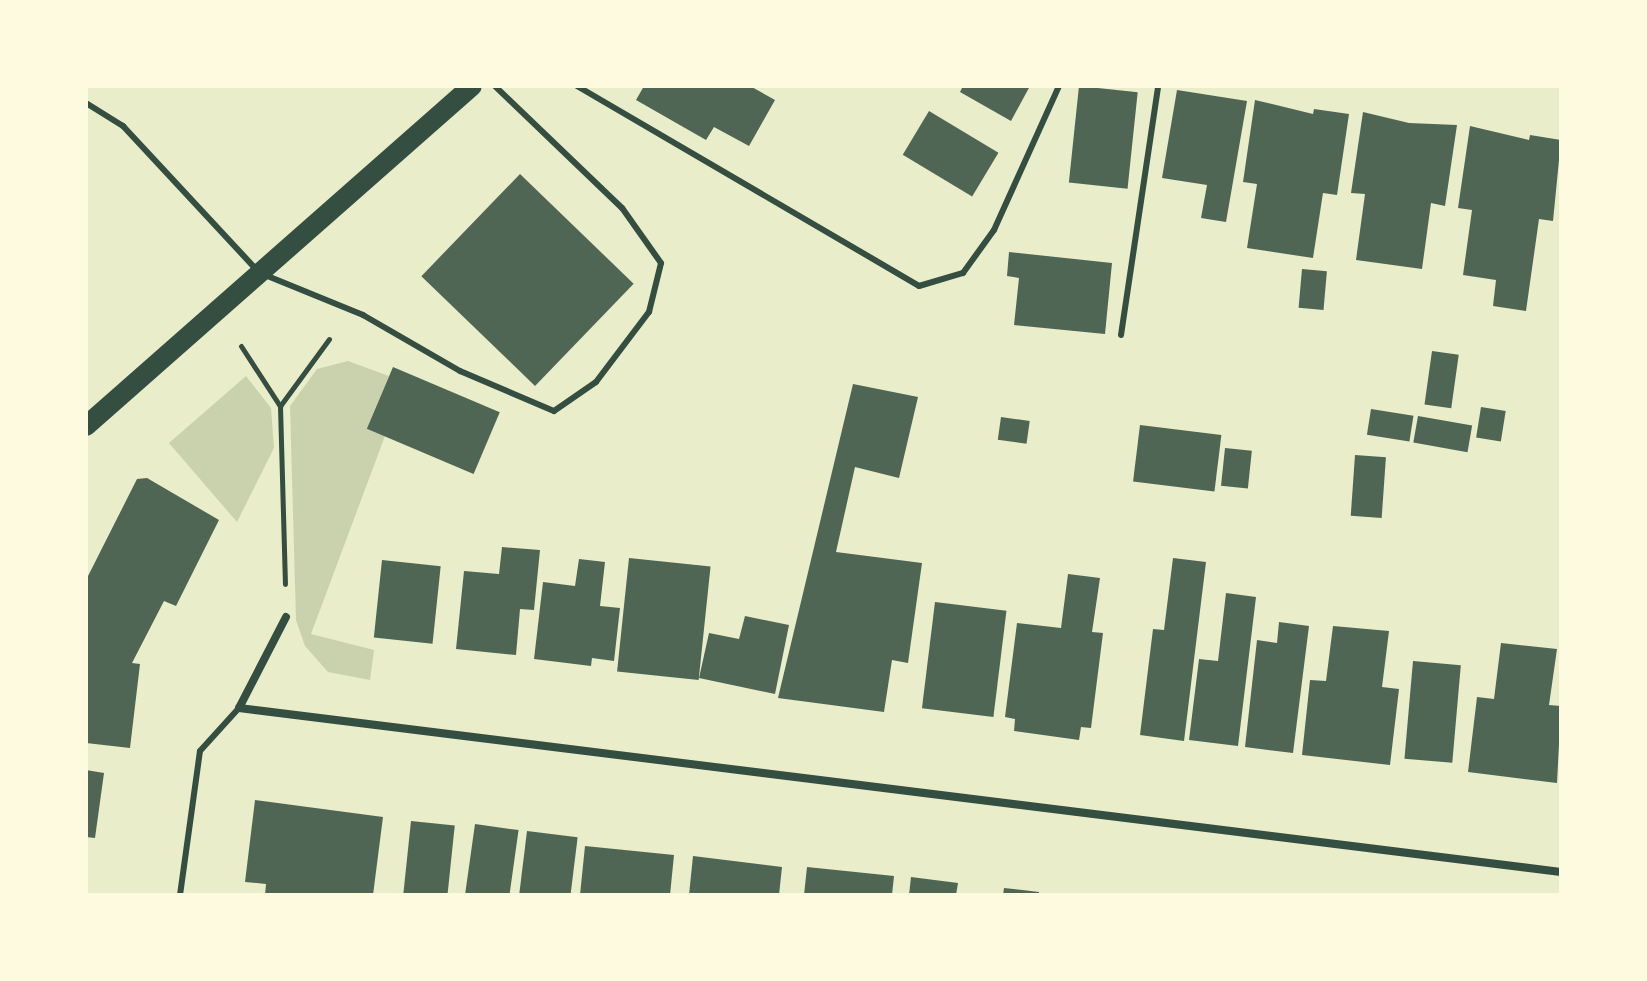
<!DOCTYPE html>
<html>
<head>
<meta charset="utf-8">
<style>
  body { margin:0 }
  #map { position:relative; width:1647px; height:981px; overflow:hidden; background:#e9edc9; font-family:"Work Sans",sans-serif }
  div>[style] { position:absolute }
  .green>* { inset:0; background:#cad2ad }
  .building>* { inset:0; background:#4f6655; transform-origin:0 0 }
  .path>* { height:5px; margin:-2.5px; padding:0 2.5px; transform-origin:2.5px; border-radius:2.5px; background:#344e41 }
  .service>* { height:6px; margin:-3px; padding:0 3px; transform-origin:3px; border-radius:3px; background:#344e41 }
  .minor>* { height:8px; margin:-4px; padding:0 4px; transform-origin:4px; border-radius:4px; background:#344e41 }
  .primary>* { height:20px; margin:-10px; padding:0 10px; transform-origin:10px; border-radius:10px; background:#344e41 }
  span { translate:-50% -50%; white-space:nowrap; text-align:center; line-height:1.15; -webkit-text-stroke:8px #fefae0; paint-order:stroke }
  .frame { position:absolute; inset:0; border:88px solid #fefae0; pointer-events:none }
</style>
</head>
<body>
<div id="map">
  <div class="green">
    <div style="clip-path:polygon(348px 361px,389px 376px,367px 428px,385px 436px,311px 634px,374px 650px,370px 680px,328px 672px,305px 646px,296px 620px,290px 406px,317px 369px)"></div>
    <div style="clip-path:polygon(246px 376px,271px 408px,274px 448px,237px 522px,169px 443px)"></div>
  </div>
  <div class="building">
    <div style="clip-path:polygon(644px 86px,750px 86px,775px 100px,749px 146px,714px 127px,706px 140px,636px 100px)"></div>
    <div style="clip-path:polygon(963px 86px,1030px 86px,1011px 121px,960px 92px)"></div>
    <div style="left:1079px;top:86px;width:59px;height:97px;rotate:6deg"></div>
    <div style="clip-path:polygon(1177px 90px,1247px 101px,1226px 222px,1201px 218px,1207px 185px,1162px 178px)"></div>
    <div style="clip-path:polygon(1255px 100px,1313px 114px,1314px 109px,1349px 114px,1337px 195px,1323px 193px,1313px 258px,1247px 248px,1257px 184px,1243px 182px)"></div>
    <div style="left:929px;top:111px;width:81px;height:51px;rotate:31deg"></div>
    <div style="clip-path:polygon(1363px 112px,1409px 123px,1457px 125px,1445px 206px,1431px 203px,1422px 269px,1356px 260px,1365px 194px,1351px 193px)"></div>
    <div style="clip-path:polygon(1470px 126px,1529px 140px,1530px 135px,1561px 140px,1553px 221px,1539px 219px,1526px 311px,1493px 306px,1496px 280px,1463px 275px,1472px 210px,1458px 208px)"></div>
    <div style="left:520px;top:174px;width:158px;height:142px;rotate:44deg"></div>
    <div style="clip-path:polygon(1009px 252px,1112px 263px,1105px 334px,1014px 325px,1019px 278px,1007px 276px)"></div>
    <div style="left:1302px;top:269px;width:25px;height:39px;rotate:5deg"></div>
    <div style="left:1432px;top:351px;width:27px;height:54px;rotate:8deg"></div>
    <div style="left:393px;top:367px;width:116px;height:67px;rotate:23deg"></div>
    <div style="clip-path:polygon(853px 384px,918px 397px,899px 478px,855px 467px,836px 552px,922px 563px,908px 663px,892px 660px,884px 712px,778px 698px)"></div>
    <div style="left:1481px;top:407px;width:25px;height:31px;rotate:9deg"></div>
    <div style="left:1371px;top:409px;width:43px;height:26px;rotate:9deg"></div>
    <div style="left:1418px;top:416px;width:55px;height:27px;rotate:10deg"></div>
    <div style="left:1001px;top:417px;width:29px;height:23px;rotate:8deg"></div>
    <div style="left:1140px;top:425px;width:82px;height:57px;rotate:7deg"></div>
    <div style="left:1225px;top:448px;width:27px;height:38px;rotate:6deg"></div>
    <div style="left:1355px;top:455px;width:31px;height:61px;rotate:4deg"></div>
    <div style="clip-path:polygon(147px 478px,219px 520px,176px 606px,164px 601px,132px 663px,140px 664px,130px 748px,86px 743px,86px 580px,137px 479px)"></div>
    <div style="clip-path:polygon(502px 547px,540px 550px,534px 610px,520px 609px,516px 655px,456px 649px,464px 571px,499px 574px)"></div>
    <div style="left:629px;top:558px;width:82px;height:114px;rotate:6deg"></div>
    <div style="clip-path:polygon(1173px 558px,1206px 562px,1184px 741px,1140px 735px,1153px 629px,1164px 630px)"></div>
    <div style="clip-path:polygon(579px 559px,605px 562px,600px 606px,620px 608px,614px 661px,592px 658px,591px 666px,534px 659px,543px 582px,575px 586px)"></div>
    <div style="left:382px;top:560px;width:59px;height:78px;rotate:6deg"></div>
    <div style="clip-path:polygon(1068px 574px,1100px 578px,1092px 632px,1103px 633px,1091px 728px,1081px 727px,1079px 740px,1014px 731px,1015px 719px,1005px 717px,1017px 623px,1061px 628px)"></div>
    <div style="clip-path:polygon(1226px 593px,1256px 597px,1238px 746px,1189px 740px,1199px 659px,1218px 661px)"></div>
    <div style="left:935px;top:602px;width:72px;height:107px;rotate:7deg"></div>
    <div style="clip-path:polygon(745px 616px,789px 625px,775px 694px,699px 678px,709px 633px,739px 639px)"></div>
    <div style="clip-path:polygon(1279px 622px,1309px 626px,1293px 753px,1245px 747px,1257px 640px,1277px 643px)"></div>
    <div style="clip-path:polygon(1333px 626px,1389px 631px,1382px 687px,1399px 689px,1390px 765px,1302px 755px,1310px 680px,1326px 681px)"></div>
    <div style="clip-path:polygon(1501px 643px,1557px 649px,1549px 705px,1561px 706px,1557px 783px,1468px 772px,1477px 697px,1494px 699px)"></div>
    <div style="left:1413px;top:661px;width:48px;height:98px;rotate:5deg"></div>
    <div style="clip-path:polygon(86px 770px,104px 773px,95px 838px,86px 837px)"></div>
    <div style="clip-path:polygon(255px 800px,383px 817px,373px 895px,265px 895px,266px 884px,245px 882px)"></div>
    <div style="left:411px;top:821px;width:44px;height:75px;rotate:6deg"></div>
    <div style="left:475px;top:824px;width:44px;height:71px;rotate:8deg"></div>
    <div style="left:527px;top:831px;width:51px;height:64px;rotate:7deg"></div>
    <div style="clip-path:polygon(585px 846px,674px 855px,670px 895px,580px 895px)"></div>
    <div style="clip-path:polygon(693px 856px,782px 867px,779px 895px,689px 895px)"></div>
    <div style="clip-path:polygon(807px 867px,894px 876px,892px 895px,804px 895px)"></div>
    <div style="clip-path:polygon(911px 877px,958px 883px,956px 895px,909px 895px)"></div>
    <div style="clip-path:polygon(1004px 888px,1039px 892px,1039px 895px,1003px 895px)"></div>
  </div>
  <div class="path">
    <div style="left:241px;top:346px;width:72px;rotate:57deg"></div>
    <div style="left:280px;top:406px;width:178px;rotate:88.4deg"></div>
    <div style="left:280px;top:406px;width:83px;rotate:-53.8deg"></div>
  </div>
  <div class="service">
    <div style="left:577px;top:86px;width:396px;rotate:30.3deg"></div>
    <div style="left:919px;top:286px;width:46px;rotate:-16.5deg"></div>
    <div style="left:963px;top:273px;width:53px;rotate:-54.2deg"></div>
    <div style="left:994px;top:230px;width:158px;rotate:-65.7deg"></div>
    <div style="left:86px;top:103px;width:44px;rotate:31.9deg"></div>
    <div style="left:123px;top:126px;width:195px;rotate:47.1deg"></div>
    <div style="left:265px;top:275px;width:106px;rotate:22.2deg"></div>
    <div style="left:363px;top:315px;width:112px;rotate:30deg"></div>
    <div style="left:460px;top:371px;width:102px;rotate:23.1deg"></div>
    <div style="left:554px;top:411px;width:51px;rotate:-34.6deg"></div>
    <div style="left:596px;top:382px;width:88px;rotate:-52.9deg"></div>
    <div style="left:649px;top:312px;width:50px;rotate:-76.2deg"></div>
    <div style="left:661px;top:263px;width:67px;rotate:-125.3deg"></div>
    <div style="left:622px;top:208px;width:176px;rotate:-136.2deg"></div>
    <div style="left:1121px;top:335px;width:252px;rotate:-81.5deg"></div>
    <div style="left:180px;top:895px;width:145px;rotate:-82.1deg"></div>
    <div style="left:200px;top:751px;width:58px;rotate:-47.8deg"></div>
  </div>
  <div class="minor">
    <div style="left:286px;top:617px;width:102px;rotate:117.3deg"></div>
    <div style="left:239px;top:708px;width:1332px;rotate:7.07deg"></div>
  </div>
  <div class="primary">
    <div style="left:86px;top:426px;width:514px;rotate:-41.37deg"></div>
  </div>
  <div class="frame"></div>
</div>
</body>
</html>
